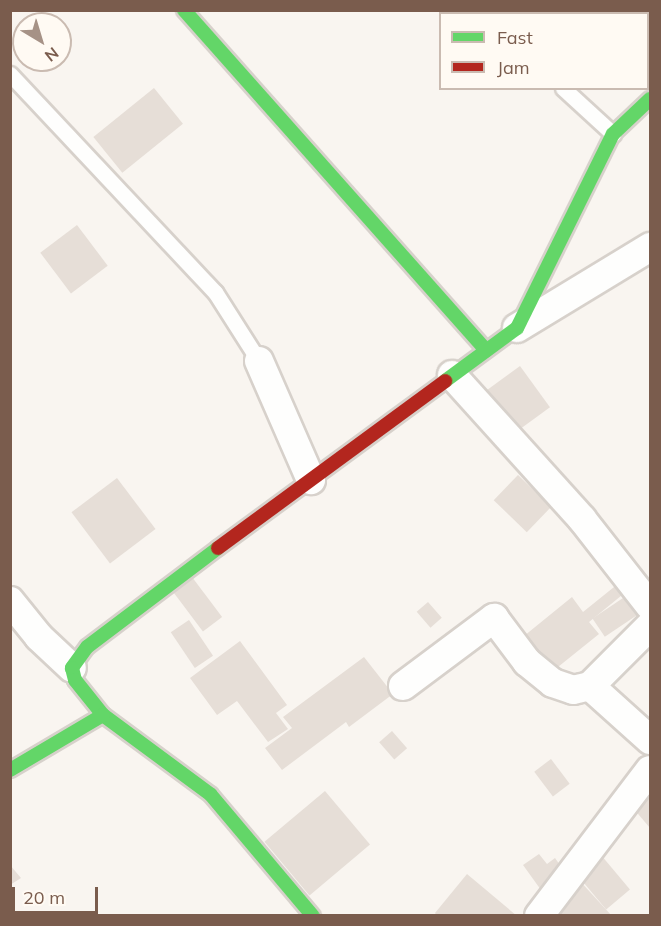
<!DOCTYPE html>
<html>
<head>
<meta charset="utf-8">
<style>
  body { margin:0 }
  #map { position:relative; width:661px; height:926px; overflow:hidden; background:#f9f5f0; font-family:Mulish,sans-serif }
  div>[style] { position:absolute }
  .building>* { inset:0; background:#e6ded7; transform-origin:0 0 }
  .roads { filter:drop-shadow(2px 0 #d7d1cb) drop-shadow(-2px 0 #d7d1cb) drop-shadow(0 2px #d7d1cb) drop-shadow(0 -2px #d7d1cb) }
  .lane>* { height:15px; margin:-7.5px; padding:0 7.5px; transform-origin:7.5px; border-radius:7.5px; background:#fefefd }
  .street>* { height:28px; margin:-14px; padding:0 14px; transform-origin:14px; border-radius:14px; background:#fefefd }
  .fast>* { height:14px; margin:-7px; padding:0 7px; transform-origin:7px; border-radius:7px; background:#63d668 }
  .jam>* { height:14px; margin:-7px; padding:0 7px; transform-origin:7px; border-radius:7px; background:#b3261e }
  span { translate:-50% -50%; white-space:nowrap; text-align:center; line-height:1.15; -webkit-text-stroke:4.5px #fffaf3; paint-order:stroke }
  .frame { position:absolute; inset:0; border:12px solid #7a5c4d; pointer-events:none }
  .legend { position:absolute; left:439px; top:12px; width:210px; height:78px; box-sizing:border-box; background:#fffaf3; border:2px solid #cabbb1; margin:0; padding:8px 10px; list-style:none; font-size:18px; color:#7a5c4d }
  .legend li { display:flex; align-items:center; gap:12px; height:30px }
  .legend b { width:30px; border:2px solid #cabbb1 }
  .north { position:absolute; left:12px; top:12px; width:60px; height:60px; box-sizing:border-box; background:#fffaf3; border:2px solid #cabbb1; border-radius:50%; rotate:142deg; font-size:16px; font-weight:700; line-height:24px; text-align:center; color:#7a5c4d }
  .north::after { content:''; display:block; margin:auto; width:21px; height:27px; background:#a69286; clip-path:polygon(50% 0,100% 100%,50% 72%,0 100%) }
  .scale { position:absolute; left:12px; top:887px; width:86px; height:27px; box-sizing:border-box; border:3px solid #7a5c4d; border-top:0; padding-left:8px; font-size:18px; line-height:21px; white-space:nowrap; color:#7a5c4d; -webkit-text-stroke:4px #fffaf3; paint-order:stroke }
</style>
</head>
<body>
<div id="map">
  <div class="building">
    <div style="left:154px;top:88px;width:46px;height:78px;rotate:51deg"></div>
    <div style="left:77px;top:225px;width:51px;height:46px;rotate:53deg"></div>
    <div style="left:520px;top:366px;width:51px;height:50px;rotate:54deg"></div>
    <div style="left:518px;top:475px;width:46px;height:35px;rotate:44deg"></div>
    <div style="left:117px;top:478px;width:64px;height:57px;rotate:53deg"></div>
    <div style="left:192px;top:577px;width:50px;height:24px;rotate:53deg"></div>
    <div style="clip-path:polygon(619px 583px,627px 591px,589px 622px,599px 634px,553px 671px,524px 636px,572px 597px,583px 612px)"></div>
    <div style="left:629px;top:594px;width:22px;height:44px;rotate:56deg"></div>
    <div style="left:428px;top:602px;width:21px;height:15px;rotate:49deg"></div>
    <div style="left:189px;top:620px;width:43px;height:22px;rotate:56deg"></div>
    <div style="clip-path:polygon(240px 641px,287px 705px,276px 713px,288px 729px,268px 742px,237px 701px,217px 715px,190px 678px)"></div>
    <div style="clip-path:polygon(364px 657px,393px 694px,349px 727px,346px 722px,282px 770px,265px 748px,292px 728px,283px 717px)"></div>
    <div style="left:392px;top:731px;width:23px;height:17px;rotate:49deg"></div>
    <div style="left:551px;top:759px;width:31px;height:21px;rotate:53deg"></div>
    <div style="left:325px;top:791px;width:70px;height:79px;rotate:50deg"></div>
    <div style="clip-path:polygon(650px 793px,650px 828px,633px 808px)"></div>
    <div style="clip-path:polygon(539px 854px,547px 864px,555px 858px,565px 872px,541px 890px,523px 865px)"></div>
    <div style="left:601px;top:855px;width:45px;height:31px;rotate:50deg"></div>
    <div style="clip-path:polygon(10px 865px,21px 878px,10px 885px)"></div>
    <div style="clip-path:polygon(467px 874px,517px 916px,437px 916px,435px 913px)"></div>
    <div style="clip-path:polygon(579px 880px,612px 916px,547px 916px)"></div>
  </div>
  <div class="roads">
    <div class="lane">
      <div style="left:477px;top:10px;width:5px;rotate:53deg"></div>
      <div style="left:10px;top:74px;width:299px;rotate:46.8deg"></div>
      <div style="left:215px;top:292px;width:82px;rotate:57.5deg"></div>
      <div style="left:563px;top:88px;width:68px;rotate:42.6deg"></div>
    </div>
    <div class="street">
      <div style="left:517px;top:328px;width:156px;rotate:-31.3deg"></div>
      <div style="left:259px;top:361px;width:130px;rotate:66.4deg"></div>
      <div style="left:452px;top:375px;width:194px;rotate:47.9deg"></div>
      <div style="left:582px;top:519px;width:110px;rotate:52deg"></div>
      <div style="left:10px;top:601px;width:46px;rotate:51.1deg"></div>
      <div style="left:39px;top:637px;width:45px;rotate:43.2deg"></div>
      <div style="left:650px;top:626px;width:85px;rotate:135deg"></div>
      <div style="left:590px;top:686px;width:81px;rotate:42deg"></div>
      <div style="left:403px;top:686px;width:114px;rotate:-36.8deg"></div>
      <div style="left:494px;top:618px;width:55px;rotate:53.1deg"></div>
      <div style="left:527px;top:662px;width:33px;rotate:39deg"></div>
      <div style="left:553px;top:683px;width:21px;rotate:19deg"></div>
      <div style="left:573px;top:690px;width:17px;rotate:-13deg"></div>
      <div style="left:539px;top:916px;width:183px;rotate:-52.8deg"></div>
    </div>
    <div class="fast">
      <div style="left:184px;top:10px;width:455px;rotate:48.4deg"></div>
      <div style="left:445px;top:381px;width:89px;rotate:-36.4deg"></div>
      <div style="left:517px;top:328px;width:216px;rotate:-63.7deg"></div>
      <div style="left:613px;top:134px;width:51px;rotate:-43.4deg"></div>
      <div style="left:218px;top:548px;width:164px;rotate:142.9deg"></div>
      <div style="left:87px;top:647px;width:26px;rotate:126deg"></div>
      <div style="left:72px;top:668px;width:12px;rotate:76deg"></div>
      <div style="left:75px;top:680px;width:45px;rotate:51.3deg"></div>
      <div style="left:103px;top:715px;width:134px;rotate:36.5deg"></div>
      <div style="left:211px;top:795px;width:158px;rotate:49.9deg"></div>
      <div style="left:10px;top:770px;width:108px;rotate:-30.6deg"></div>
    </div>
    <div class="jam">
      <div style="left:218px;top:548px;width:282px;rotate:-36.3deg"></div>
    </div>
  </div>
  <div class="frame"></div>
  <ul class="legend">
  <li><b style="height:8px;background:#63d668"></b>Fast</li>
  <li><b style="height:8px;background:#b3261e"></b>Jam</li>
  </ul>
  <div class="north">N</div>
  <div class="scale">20 m</div>
</div>
</body>
</html>
